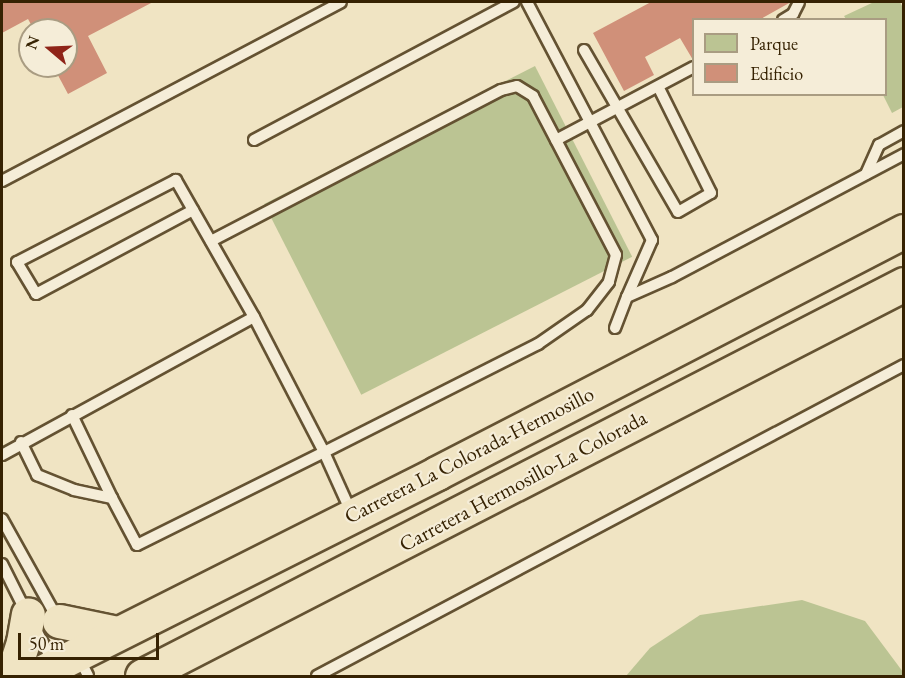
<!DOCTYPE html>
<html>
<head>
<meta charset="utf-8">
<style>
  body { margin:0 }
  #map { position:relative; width:905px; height:678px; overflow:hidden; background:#f0e4c3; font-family:"EB Garamond",serif }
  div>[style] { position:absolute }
  .green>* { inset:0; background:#bbc493; transform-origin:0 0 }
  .building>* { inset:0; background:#d09079 }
  .roads { filter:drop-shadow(2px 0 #645232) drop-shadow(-2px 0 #645232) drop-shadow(0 2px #645232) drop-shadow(0 -2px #645232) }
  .lane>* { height:10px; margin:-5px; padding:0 5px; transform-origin:5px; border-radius:5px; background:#f5edd8 }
  .highway>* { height:33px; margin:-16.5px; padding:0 16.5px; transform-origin:16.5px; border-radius:16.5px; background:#f0e4c3 }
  span { translate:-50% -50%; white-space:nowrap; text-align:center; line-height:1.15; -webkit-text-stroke:4.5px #f5edd8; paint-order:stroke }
  .street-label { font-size:21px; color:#362202 }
  .frame { position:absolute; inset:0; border:3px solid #362202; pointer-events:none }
  .legend { position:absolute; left:692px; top:18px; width:195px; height:78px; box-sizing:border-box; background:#f5edd8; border:2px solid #a99c82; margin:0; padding:8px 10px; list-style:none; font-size:18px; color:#362202 }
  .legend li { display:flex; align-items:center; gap:12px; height:30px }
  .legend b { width:30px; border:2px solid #a99c82 }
  .north { position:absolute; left:18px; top:18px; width:60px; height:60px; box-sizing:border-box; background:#f5edd8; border:2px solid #a99c82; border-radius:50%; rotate:289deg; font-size:16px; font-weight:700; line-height:24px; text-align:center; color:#362202 }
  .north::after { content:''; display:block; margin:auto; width:21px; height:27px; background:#8f2418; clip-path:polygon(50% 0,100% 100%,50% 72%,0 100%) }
  .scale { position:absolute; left:18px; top:633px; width:141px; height:27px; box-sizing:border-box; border:3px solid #362202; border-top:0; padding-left:8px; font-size:18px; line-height:21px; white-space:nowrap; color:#362202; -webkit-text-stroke:4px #f5edd8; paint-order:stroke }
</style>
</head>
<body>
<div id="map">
  <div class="green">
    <div style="clip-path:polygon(874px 2px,900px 2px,903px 8px,903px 107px,892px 113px,883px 95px,886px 94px,886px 20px,846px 19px,844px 16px)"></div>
    <div style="left:535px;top:66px;width:214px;height:304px;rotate:63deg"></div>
    <div style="clip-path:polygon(802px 600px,865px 621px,903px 672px,903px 676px,626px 676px,650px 648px,700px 615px)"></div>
  </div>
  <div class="building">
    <div style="clip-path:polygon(2px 2px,153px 2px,88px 36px,107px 73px,68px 94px,53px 66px,66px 66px,66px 30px,34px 30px,28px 19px,2px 33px)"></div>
    <div style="clip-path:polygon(651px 2px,791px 2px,759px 20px,693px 20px,693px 60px,680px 38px,645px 57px,654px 75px,624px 91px,593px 33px)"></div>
  </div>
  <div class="roads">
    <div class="lane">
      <div style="left:527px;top:2px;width:269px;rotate:62.3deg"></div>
      <div style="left:652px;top:240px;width:62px;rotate:113.7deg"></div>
      <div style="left:783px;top:20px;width:12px;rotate:-31deg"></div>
      <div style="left:793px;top:14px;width:13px;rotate:-63deg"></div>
      <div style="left:584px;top:50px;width:187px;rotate:59.9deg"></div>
      <div style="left:678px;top:212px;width:38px;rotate:-30deg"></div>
      <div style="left:711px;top:193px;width:119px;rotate:-116.4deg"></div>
      <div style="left:254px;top:140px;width:294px;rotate:-28deg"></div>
      <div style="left:556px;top:140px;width:156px;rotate:-27.9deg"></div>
      <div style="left:866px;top:174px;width:32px;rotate:-66deg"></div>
      <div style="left:879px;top:145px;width:29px;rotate:-29deg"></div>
      <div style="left:2px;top:181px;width:383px;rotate:-27.8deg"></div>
      <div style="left:211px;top:241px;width:327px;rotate:-27.5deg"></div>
      <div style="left:501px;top:90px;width:16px;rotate:-14deg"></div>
      <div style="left:517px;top:86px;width:19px;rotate:32deg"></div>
      <div style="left:533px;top:96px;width:179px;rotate:62.4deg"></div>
      <div style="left:616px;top:255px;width:28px;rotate:105deg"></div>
      <div style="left:609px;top:282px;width:36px;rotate:128deg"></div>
      <div style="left:587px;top:310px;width:60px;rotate:145.2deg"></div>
      <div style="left:538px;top:344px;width:240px;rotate:153.2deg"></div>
      <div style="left:324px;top:452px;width:68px;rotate:65.7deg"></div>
      <div style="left:615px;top:328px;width:33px;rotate:-69deg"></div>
      <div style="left:627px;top:297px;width:49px;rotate:-24deg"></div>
      <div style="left:672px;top:277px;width:263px;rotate:-27.9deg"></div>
      <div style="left:72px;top:415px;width:92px;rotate:64.3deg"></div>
      <div style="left:21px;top:442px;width:37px;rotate:64deg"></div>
      <div style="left:37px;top:475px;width:40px;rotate:22deg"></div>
      <div style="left:74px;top:490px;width:39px;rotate:12deg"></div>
      <div style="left:112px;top:498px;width:53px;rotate:62deg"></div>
      <div style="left:137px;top:545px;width:209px;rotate:-26.4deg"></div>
      <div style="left:324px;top:452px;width:152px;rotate:-117.4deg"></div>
      <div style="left:254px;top:317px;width:158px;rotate:-119.7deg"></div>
      <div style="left:176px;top:180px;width:179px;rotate:152.7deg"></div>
      <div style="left:17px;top:262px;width:37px;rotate:59deg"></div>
      <div style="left:36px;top:294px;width:178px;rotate:-28.1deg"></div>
      <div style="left:2px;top:455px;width:287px;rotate:-28.7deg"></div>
      <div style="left:2px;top:519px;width:113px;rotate:60.9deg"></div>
      <div style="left:2px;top:564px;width:54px;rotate:63.4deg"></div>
      <div style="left:35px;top:628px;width:38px;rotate:62deg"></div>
      <div style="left:79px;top:658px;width:20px;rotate:63deg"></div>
      <div style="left:317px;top:676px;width:664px;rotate:-27.92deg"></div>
    </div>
    <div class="highway">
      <div style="left:59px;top:621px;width:59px;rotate:11.7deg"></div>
      <div style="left:12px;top:676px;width:36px;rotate:-72deg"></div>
      <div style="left:23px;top:642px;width:28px;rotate:-80deg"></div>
      <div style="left:34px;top:676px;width:451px;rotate:-26.7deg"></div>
      <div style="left:437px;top:473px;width:526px;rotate:-27.39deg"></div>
      <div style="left:142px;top:676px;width:857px;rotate:-27.22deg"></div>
    </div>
  </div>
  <div class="street-label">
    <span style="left:469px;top:455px;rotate:-27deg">Carretera La Colorada-Hermosillo</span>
    <span style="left:523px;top:481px;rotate:-28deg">Carretera Hermosillo-La Colorada</span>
  </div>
  <div class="frame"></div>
  <ul class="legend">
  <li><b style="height:16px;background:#bbc493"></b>Parque</li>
  <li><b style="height:16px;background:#d09079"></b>Edificio</li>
  </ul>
  <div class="north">N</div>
  <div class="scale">50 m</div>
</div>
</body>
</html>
